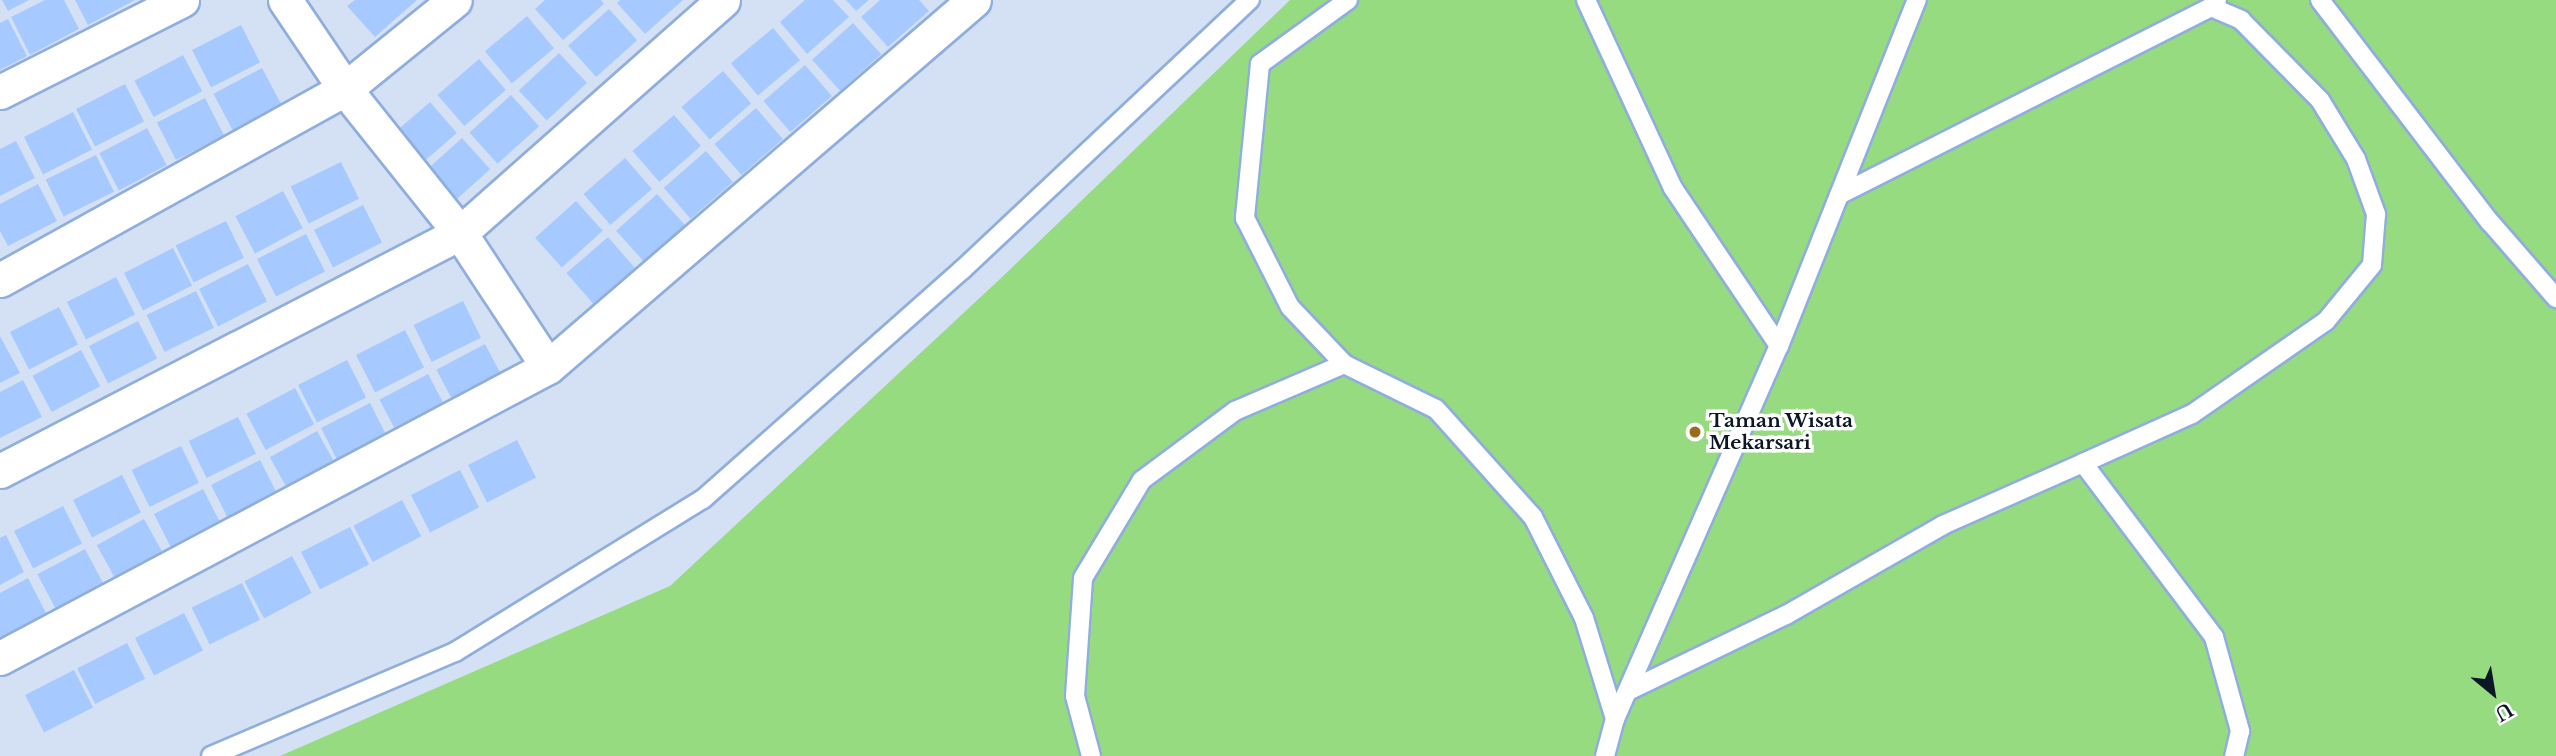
<!DOCTYPE html>
<html>
<head>
<meta charset="utf-8">
<style>
  body { margin:0 }
  #map { position:relative; width:2556px; height:756px; overflow:hidden; background:#d4e1f5; font-family:"Libre Baskerville",serif }
  div>[style] { position:absolute }
  .green>* { inset:0; background:#97db81 }
  .building>* { inset:0; background:#a6c9ff; transform-origin:0 0 }
  .roads { filter:drop-shadow(2px 0 #8faedd) drop-shadow(-2px 0 #8faedd) drop-shadow(0 2px #8faedd) drop-shadow(0 -2px #8faedd) }
  .service>* { height:18px; margin:-9px; padding:0 9px; transform-origin:9px; border-radius:9px; background:#fff }
  .minor>* { height:33px; margin:-16.5px; padding:0 16.5px; transform-origin:16.5px; border-radius:16.5px; background:#fff }
  .dots>* { width:19px; height:19px; translate:-50% -50%; box-sizing:border-box; border:4px solid #fff; border-radius:50% }
  span { translate:-50% -50%; white-space:nowrap; text-align:center; line-height:1.15; -webkit-text-stroke:7px #fff; paint-order:stroke }
  .poi-label { font-size:19px; color:#0b1627; font-weight:700 }
  .left { translate:0 -50%; text-align:left }
  .north { position:absolute; left:2458px; top:658px; width:70px; height:70px; -webkit-text-stroke:5px #fff; paint-order:stroke; rotate:150deg; font-size:19px; font-weight:700; line-height:28px; text-align:center; color:#0b1627 }
  .north::after { content:''; display:block; margin:auto; width:24px; height:32px; background:#0b1627; clip-path:polygon(50% 0,100% 100%,50% 72%,0 100%) }
</style>
</head>
<body>
<div id="map">
  <div class="green">
    <div style="clip-path:polygon(1290px 0,2556px 0,2556px 756px,280px 756px,670px 586px,1000px 279px)"></div>
  </div>
  <div class="building">
    <div style="clip-path:polygon(2px 0,29px 0,8px 11px)"></div>
    <div style="clip-path:polygon(45px 0,64px 0,79px 29px,30px 55px,11px 17px)"></div>
    <div style="clip-path:polygon(75px 0,135px 0,88px 25px)"></div>
    <div style="clip-path:polygon(355px 0,417px 0,375px 37px,347px 6px)"></div>
    <div style="clip-path:polygon(545px 0,601px 0,604px 4px,563px 40px,535px 9px)"></div>
    <div style="clip-path:polygon(620px 0,683px 0,645px 34px,617px 3px)"></div>
    <div style="clip-path:polygon(805px 0,833px 0,849px 17px,807px 54px,780px 22px)"></div>
    <div style="clip-path:polygon(846px 0,869px 0,856px 11px)"></div>
    <div style="clip-path:polygon(880px 0,919px 0,929px 11px,888px 47px,861px 17px)"></div>
    <div style="left:609px;top:9px;width:42px;height:55px;rotate:48deg"></div>
    <div style="left:527px;top:16px;width:42px;height:55px;rotate:50deg"></div>
    <div style="clip-path:polygon(8px 19px,27px 56px,0 70px,0 23px)"></div>
    <div style="left:853px;top:23px;width:42px;height:55px;rotate:48deg"></div>
    <div style="left:241px;top:25px;width:42px;height:55px;rotate:63deg"></div>
    <div style="left:773px;top:28px;width:42px;height:55px;rotate:50deg"></div>
    <div style="left:559px;top:53px;width:41px;height:55px;rotate:47deg"></div>
    <div style="left:183px;top:55px;width:41px;height:55px;rotate:62deg"></div>
    <div style="left:479px;top:59px;width:41px;height:55px;rotate:49deg"></div>
    <div style="left:805px;top:65px;width:41px;height:55px;rotate:49deg"></div>
    <div style="left:262px;top:68px;width:42px;height:55px;rotate:62deg"></div>
    <div style="left:723px;top:71px;width:43px;height:55px;rotate:49deg"></div>
    <div style="left:125px;top:84px;width:42px;height:55px;rotate:63deg"></div>
    <div style="left:511px;top:95px;width:42px;height:56px;rotate:48deg"></div>
    <div style="left:205px;top:98px;width:42px;height:54px;rotate:63deg"></div>
    <div style="left:430px;top:102px;width:41px;height:55px;rotate:49deg"></div>
    <div style="left:756px;top:108px;width:41px;height:55px;rotate:49deg"></div>
    <div style="left:73px;top:112px;width:42px;height:55px;rotate:63deg"></div>
    <div style="left:674px;top:115px;width:41px;height:55px;rotate:49deg"></div>
    <div style="left:147px;top:128px;width:42px;height:54px;rotate:62deg"></div>
    <div style="left:462px;top:138px;width:42px;height:55px;rotate:48deg"></div>
    <div style="clip-path:polygon(16px 141px,35px 178px,0 196px,0 149px)"></div>
    <div style="left:706px;top:151px;width:41px;height:56px;rotate:49deg"></div>
    <div style="left:96px;top:155px;width:41px;height:56px;rotate:64deg"></div>
    <div style="left:625px;top:158px;width:41px;height:55px;rotate:49deg"></div>
    <div style="left:341px;top:162px;width:41px;height:56px;rotate:64deg"></div>
    <div style="clip-path:polygon(38px 184px,57px 221px,8px 246px,0 231px,0 204px)"></div>
    <div style="left:283px;top:191px;width:42px;height:54px;rotate:62deg"></div>
    <div style="left:657px;top:194px;width:42px;height:55px;rotate:48deg"></div>
    <div style="left:576px;top:201px;width:40px;height:55px;rotate:48deg"></div>
    <div style="left:363px;top:205px;width:42px;height:55px;rotate:63deg"></div>
    <div style="left:226px;top:221px;width:41px;height:56px;rotate:64deg"></div>
    <div style="left:306px;top:234px;width:42px;height:55px;rotate:63deg"></div>
    <div style="left:608px;top:237px;width:41px;height:55px;rotate:49deg"></div>
    <div style="left:173px;top:248px;width:42px;height:55px;rotate:63deg"></div>
    <div style="left:248px;top:264px;width:42px;height:55px;rotate:63deg"></div>
    <div style="left:116px;top:277px;width:42px;height:55px;rotate:63deg"></div>
    <div style="left:196px;top:291px;width:41px;height:55px;rotate:64deg"></div>
    <div style="left:463px;top:301px;width:41px;height:55px;rotate:64deg"></div>
    <div style="left:59px;top:307px;width:42px;height:55px;rotate:63deg"></div>
    <div style="left:138px;top:321px;width:42px;height:55px;rotate:63deg"></div>
    <div style="left:405px;top:330px;width:42px;height:55px;rotate:63deg"></div>
    <div style="clip-path:polygon(0 336px,20px 373px,0 383px)"></div>
    <div style="left:485px;top:344px;width:41px;height:55px;rotate:62deg"></div>
    <div style="left:81px;top:350px;width:41px;height:55px;rotate:62deg"></div>
    <div style="left:347px;top:360px;width:42px;height:55px;rotate:63deg"></div>
    <div style="left:428px;top:374px;width:41px;height:55px;rotate:62deg"></div>
    <div style="clip-path:polygon(23px 380px,42px 417px,0 438px,0 392px)"></div>
    <div style="left:295px;top:388px;width:41px;height:55px;rotate:62deg"></div>
    <div style="left:370px;top:403px;width:42px;height:55px;rotate:63deg"></div>
    <div style="left:238px;top:417px;width:41px;height:55px;rotate:64deg"></div>
    <div style="left:317px;top:431px;width:41px;height:54px;rotate:61deg"></div>
    <div style="left:517px;top:440px;width:42px;height:55px;rotate:63deg"></div>
    <div style="left:181px;top:446px;width:41px;height:55px;rotate:64deg"></div>
    <div style="left:260px;top:460px;width:42px;height:55px;rotate:63deg"></div>
    <div style="left:460px;top:470px;width:42px;height:55px;rotate:63deg"></div>
    <div style="left:122px;top:475px;width:42px;height:55px;rotate:63deg"></div>
    <div style="left:203px;top:489px;width:42px;height:55px;rotate:63deg"></div>
    <div style="left:402px;top:500px;width:41px;height:55px;rotate:62deg"></div>
    <div style="left:63px;top:506px;width:42px;height:55px;rotate:63deg"></div>
    <div style="left:144px;top:519px;width:41px;height:54px;rotate:61deg"></div>
    <div style="left:350px;top:527px;width:42px;height:55px;rotate:63deg"></div>
    <div style="clip-path:polygon(6px 535px,24px 572px,0 585px,0 538px)"></div>
    <div style="left:85px;top:549px;width:41px;height:54px;rotate:62deg"></div>
    <div style="left:292px;top:556px;width:42px;height:54px;rotate:62deg"></div>
    <div style="clip-path:polygon(28px 578px,47px 615px,0 640px,0 593px)"></div>
    <div style="left:242px;top:583px;width:41px;height:56px;rotate:64deg"></div>
    <div style="left:184px;top:613px;width:42px;height:55px;rotate:63deg"></div>
    <div style="left:127px;top:643px;width:40px;height:56px;rotate:63deg"></div>
    <div style="left:74px;top:670px;width:42px;height:55px;rotate:63deg"></div>
  </div>
  <div class="roads">
    <div class="service">
      <div style="left:1348px;top:0;width:109px;rotate:144deg"></div>
      <div style="left:1260px;top:64px;width:155px;rotate:95.6deg"></div>
      <div style="left:1245px;top:218px;width:100px;rotate:63.2deg"></div>
      <div style="left:1290px;top:307px;width:79px;rotate:46.5deg"></div>
      <div style="left:1344px;top:364px;width:102px;rotate:26.1deg"></div>
      <div style="left:1436px;top:409px;width:145px;rotate:48.1deg"></div>
      <div style="left:1533px;top:517px;width:113px;rotate:63.2deg"></div>
      <div style="left:1584px;top:618px;width:106px;rotate:72.9deg"></div>
      <div style="left:1586px;top:0;width:207px;rotate:65.2deg"></div>
      <div style="left:1673px;top:188px;width:190px;rotate:56.1deg"></div>
      <div style="left:2217px;top:0;width:9px;rotate:131deg"></div>
      <div style="left:2211px;top:7px;width:33px;rotate:23deg"></div>
      <div style="left:2241px;top:20px;width:112px;rotate:45.4deg"></div>
      <div style="left:2320px;top:100px;width:69px;rotate:58.6deg"></div>
      <div style="left:2356px;top:159px;width:59px;rotate:70deg"></div>
      <div style="left:2376px;top:214px;width:51px;rotate:94.5deg"></div>
      <div style="left:2372px;top:265px;width:72px;rotate:129.4deg"></div>
      <div style="left:2326px;top:321px;width:163px;rotate:145.2deg"></div>
      <div style="left:2192px;top:414px;width:120px;rotate:155.8deg"></div>
      <div style="left:2083px;top:463px;width:218px;rotate:53deg"></div>
      <div style="left:2214px;top:637px;width:98px;rotate:74.5deg"></div>
      <div style="left:2240px;top:731px;width:26px;rotate:103deg"></div>
      <div style="left:2320px;top:0;width:280px;rotate:52.6deg"></div>
      <div style="left:2490px;top:222px;width:101px;rotate:49deg"></div>
      <div style="left:1839px;top:195px;width:417px;rotate:-26.8deg"></div>
      <div style="left:1628px;top:691px;width:175px;rotate:-25.7deg"></div>
      <div style="left:1786px;top:615px;width:181px;rotate:-29.8deg"></div>
      <div style="left:1943px;top:525px;width:153px;rotate:-23.9deg"></div>
      <div style="left:211px;top:756px;width:265px;rotate:-23.1deg"></div>
      <div style="left:455px;top:652px;width:291px;rotate:-31.7deg"></div>
      <div style="left:703px;top:499px;width:346px;rotate:-41.5deg"></div>
      <div style="left:962px;top:270px;width:395px;rotate:-43.2deg"></div>
      <div style="left:1091px;top:756px;width:62px;rotate:-104.9deg"></div>
      <div style="left:1075px;top:696px;width:118px;rotate:-86.1deg"></div>
      <div style="left:1083px;top:578px;width:114px;rotate:-59deg"></div>
      <div style="left:1142px;top:480px;width:116px;rotate:-36.6deg"></div>
      <div style="left:1235px;top:411px;width:119px;rotate:-23.3deg"></div>
      <div style="left:1605px;top:756px;width:38px;rotate:-75deg"></div>
      <div style="left:1615px;top:719px;width:407px;rotate:-66.3deg"></div>
      <div style="left:1779px;top:346px;width:373px;rotate:-68.3deg"></div>
    </div>
    <div class="minor">
      <div style="left:285px;top:0;width:107px;rotate:56deg"></div>
      <div style="left:345px;top:89px;width:184px;rotate:51.4deg"></div>
      <div style="left:460px;top:233px;width:160px;rotate:56.7deg"></div>
      <div style="left:0;top:92px;width:204px;rotate:-26.8deg"></div>
      <div style="left:0;top:280px;width:394px;rotate:-29deg"></div>
      <div style="left:345px;top:89px;width:141px;rotate:-39deg"></div>
      <div style="left:0;top:471px;width:518px;rotate:-27.36deg"></div>
      <div style="left:460px;top:233px;width:351px;rotate:-41.5deg"></div>
      <div style="left:0;top:658px;width:620px;rotate:-27.97deg"></div>
      <div style="left:548px;top:367px;width:562px;rotate:-40.74deg"></div>
    </div>
  </div>
  <div class="dots">
    <div style="left:1695px;top:432px;background:#986d1b"></div>
  </div>
  <div class="poi-label">
    <span class="left" style="left:1709px;top:432px">Taman Wisata<br>Mekarsari</span>
  </div>
  <div class="north">U</div>
</div>
</body>
</html>
